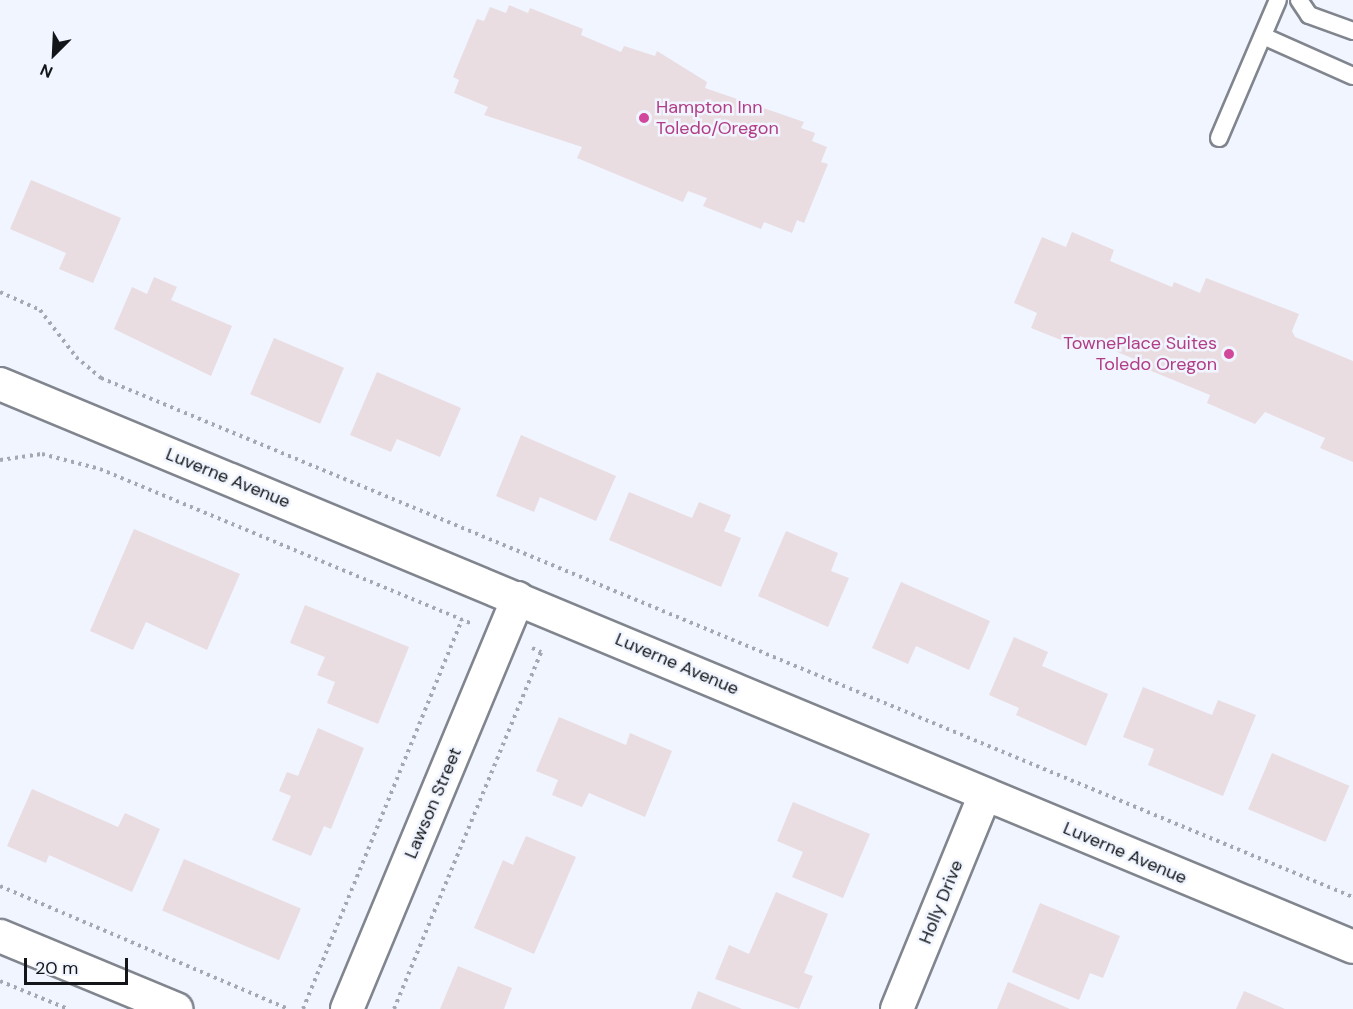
<!DOCTYPE html>
<html>
<head>
<meta charset="utf-8">
<style>
  body { margin:0 }
  #map { position:relative; width:1353px; height:1009px; overflow:hidden; background:#f0f5ff; font-family:"DM Sans",sans-serif }
  div>[style] { position:absolute }
  .building>* { inset:0; background:#e9dde1; transform-origin:0 0 }
  .path>* { height:4px; margin-top:-2px; transform-origin:0; background:repeating-linear-gradient(90deg,#a4a8b0 0 3px,transparent 0 7.5px) }
  .roads { filter:drop-shadow(2px 0 #81858e) drop-shadow(-2px 0 #81858e) drop-shadow(0 2px #81858e) drop-shadow(0 -2px #81858e) }
  .service>* { height:16px; margin:-8px; padding:0 8px; transform-origin:8px; border-radius:8px; background:#fff }
  .minor>* { height:32px; margin:-16px; padding:0 16px; transform-origin:16px; border-radius:16px; background:#fff }
  .dots>* { width:16px; height:16px; translate:-50% -50%; box-sizing:border-box; border:3px solid #f0f5ff; border-radius:50% }
  span { translate:-50% -50%; white-space:nowrap; text-align:center; line-height:1.15; -webkit-text-stroke:5px #f0f5ff; paint-order:stroke }
  .hotel-label { font-size:18px; color:#b23c85 }
  .left { translate:0 -50%; text-align:left }
  .right { translate:-100% -50%; text-align:right }
  .street-label { font-size:18px; color:#131518 }
  .north { position:absolute; left:24px; top:24px; width:60px; height:60px; -webkit-text-stroke:4px #f0f5ff; paint-order:stroke; rotate:204deg; font-size:16px; font-weight:700; line-height:24px; text-align:center; color:#131518 }
  .north::after { content:''; display:block; margin:auto; width:21px; height:27px; background:#131518; clip-path:polygon(50% 0,100% 100%,50% 72%,0 100%) }
  .scale { position:absolute; left:24px; top:958px; width:104px; height:27px; box-sizing:border-box; border:3px solid #131518; border-top:0; padding-left:8px; font-size:18px; line-height:21px; white-space:nowrap; color:#131518; -webkit-text-stroke:4px #f0f5ff; paint-order:stroke }
</style>
</head>
<body>
<div id="map">
  <div class="building">
    <div style="clip-path:polygon(509px 5px,528px 13px,530px 8px,583px 29px,581px 35px,621px 52px,624px 46px,655px 56px,657px 51px,707px 82px,705px 88px,804px 122px,801px 128px,815px 133px,812px 141px,827px 147px,821px 162px,828px 164px,804px 223px,797px 220px,792px 233px,764px 222px,761px 229px,703px 206px,707px 198px,688px 191px,683px 202px,577px 158px,582px 147px,484px 115px,488px 107px,454px 93px,459px 80px,453px 77px,477px 19px,484px 21px,490px 7px,506px 13px)"></div>
    <div style="clip-path:polygon(31px 180px,121px 218px,93px 283px,59px 269px,66px 253px,10px 229px)"></div>
    <div style="clip-path:polygon(1072px 232px,1114px 250px,1110px 261px,1172px 287px,1174px 282px,1200px 293px,1206px 278px,1299px 314px,1292px 331px,1295px 337px,1353px 361px,1353px 462px,1320px 448px,1325px 438px,1265px 412px,1255px 424px,1207px 403px,1210px 395px,1139px 366px,1141px 362px,1080px 336px,1076px 346px,1031px 328px,1037px 313px,1014px 303px,1042px 237px,1066px 247px)"></div>
    <div style="clip-path:polygon(154px 277px,177px 287px,171px 300px,232px 326px,211px 376px,114px 329px,132px 287px,147px 294px)"></div>
    <div style="left:274px;top:338px;width:76px;height:61px;rotate:23deg"></div>
    <div style="clip-path:polygon(377px 372px,461px 408px,440px 457px,397px 439px,391px 452px,350px 435px)"></div>
    <div style="clip-path:polygon(521px 435px,616px 476px,596px 521px,540px 497px,534px 512px,496px 496px)"></div>
    <div style="clip-path:polygon(629px 492px,692px 518px,699px 502px,731px 515px,724px 531px,741px 538px,721px 587px,609px 540px)"></div>
    <div style="clip-path:polygon(134px 529px,240px 574px,207px 650px,146px 622px,133px 650px,90px 631px)"></div>
    <div style="clip-path:polygon(786px 531px,838px 553px,831px 571px,849px 578px,828px 627px,758px 596px)"></div>
    <div style="clip-path:polygon(901px 582px,990px 621px,969px 670px,916px 646px,908px 664px,872px 648px)"></div>
    <div style="clip-path:polygon(305px 605px,409px 647px,378px 724px,327px 703px,335px 682px,317px 675px,325px 657px,290px 643px)"></div>
    <div style="clip-path:polygon(1014px 637px,1048px 652px,1042px 666px,1108px 694px,1086px 746px,1016px 715px,1019px 708px,989px 695px)"></div>
    <div style="clip-path:polygon(1143px 687px,1212px 715px,1218px 700px,1256px 715px,1223px 796px,1148px 765px,1154px 749px,1123px 737px)"></div>
    <div style="clip-path:polygon(559px 717px,626px 745px,630px 733px,672px 751px,645px 817px,589px 793px,582px 807px,552px 795px,558px 780px,536px 771px)"></div>
    <div style="clip-path:polygon(318px 728px,364px 748px,331px 829px,324px 826px,311px 856px,272px 840px,291px 796px,279px 791px,287px 772px,298px 776px)"></div>
    <div style="left:1272px;top:753px;width:84px;height:61px;rotate:23deg"></div>
    <div style="clip-path:polygon(32px 789px,118px 827px,125px 813px,160px 829px,132px 892px,49px 855px,46px 863px,7px 846px)"></div>
    <div style="clip-path:polygon(793px 802px,870px 834px,843px 898px,792px 877px,803px 852px,777px 841px)"></div>
    <div style="clip-path:polygon(526px 836px,576px 857px,534px 954px,474px 928px,503px 860px,513px 865px)"></div>
    <div style="left:184px;top:859px;width:127px;height:56px;rotate:23deg"></div>
    <div style="clip-path:polygon(776px 892px,828px 914px,804px 973px,813px 976px,799px 1009px,715px 979px,729px 945px,749px 954px)"></div>
    <div style="clip-path:polygon(1040px 903px,1120px 936px,1103px 978px,1090px 973px,1079px 1000px,1012px 972px)"></div>
    <div style="clip-path:polygon(458px 966px,512px 988px,504px 1009px,440px 1009px)"></div>
    <div style="clip-path:polygon(1008px 982px,1070px 1009px,997px 1009px)"></div>
    <div style="clip-path:polygon(698px 991px,742px 1009px,691px 1009px)"></div>
    <div style="clip-path:polygon(1244px 991px,1285px 1009px,1236px 1009px)"></div>
  </div>
  <div class="path">
    <div style="left:0;top:292px;width:44px;rotate:24.2deg"></div>
    <div style="left:40px;top:310px;width:59px;rotate:52.5deg"></div>
    <div style="left:76px;top:357px;width:33px;rotate:40deg"></div>
    <div style="left:101px;top:378px;width:1355px;rotate:22.52deg"></div>
    <div style="left:0;top:460px;width:42px;rotate:-8.1deg"></div>
    <div style="left:42px;top:454px;width:60px;rotate:14.5deg"></div>
    <div style="left:100px;top:469px;width:404px;rotate:22.6deg"></div>
    <div style="left:532px;top:648px;width:10px;rotate:24deg"></div>
    <div style="left:0;top:886px;width:314px;rotate:23.1deg"></div>
    <div style="left:0;top:981px;width:74px;rotate:22.4deg"></div>
    <div style="left:303px;top:1009px;width:421px;rotate:-67.8deg"></div>
    <div style="left:394px;top:1009px;width:386px;rotate:-67.6deg"></div>
  </div>
  <div class="roads">
    <div class="service">
      <div style="left:1299px;top:0;width:18px;rotate:56deg"></div>
      <div style="left:1309px;top:15px;width:47px;rotate:20deg"></div>
      <div style="left:1263px;top:36px;width:98px;rotate:24deg"></div>
      <div style="left:1219px;top:138px;width:150px;rotate:-66.9deg"></div>
    </div>
    <div class="minor">
      <div style="left:0;top:384px;width:1465px;rotate:22.59deg"></div>
      <div style="left:0;top:936px;width:191px;rotate:22.5deg"></div>
      <div style="left:347px;top:1009px;width:445px;rotate:-67.4deg"></div>
      <div style="left:897px;top:1009px;width:232px;rotate:-67.7deg"></div>
    </div>
  </div>
  <div class="dots">
    <div style="left:644px;top:118px;background:#d1479c"></div>
    <div style="left:1229px;top:354px;background:#d1479c"></div>
  </div>
  <div class="hotel-label">
    <span class="left" style="left:656px;top:118px">Hampton Inn<br>Toledo/Oregon</span>
    <span class="right" style="left:1217px;top:354px">TownePlace Suites<br>Toledo Oregon</span>
  </div>
  <div class="street-label">
    <span style="left:228px;top:478px;rotate:22deg">Luverne Avenue</span>
    <span style="left:677px;top:664px;rotate:23deg">Luverne Avenue</span>
    <span style="left:433px;top:803px;rotate:-67deg">Lawson Street</span>
    <span style="left:1125px;top:853px;rotate:23deg">Luverne Avenue</span>
    <span style="left:941px;top:902px;rotate:-68deg">Holly Drive</span>
  </div>
  <div class="north">N</div>
  <div class="scale">20 m</div>
</div>
</body>
</html>
